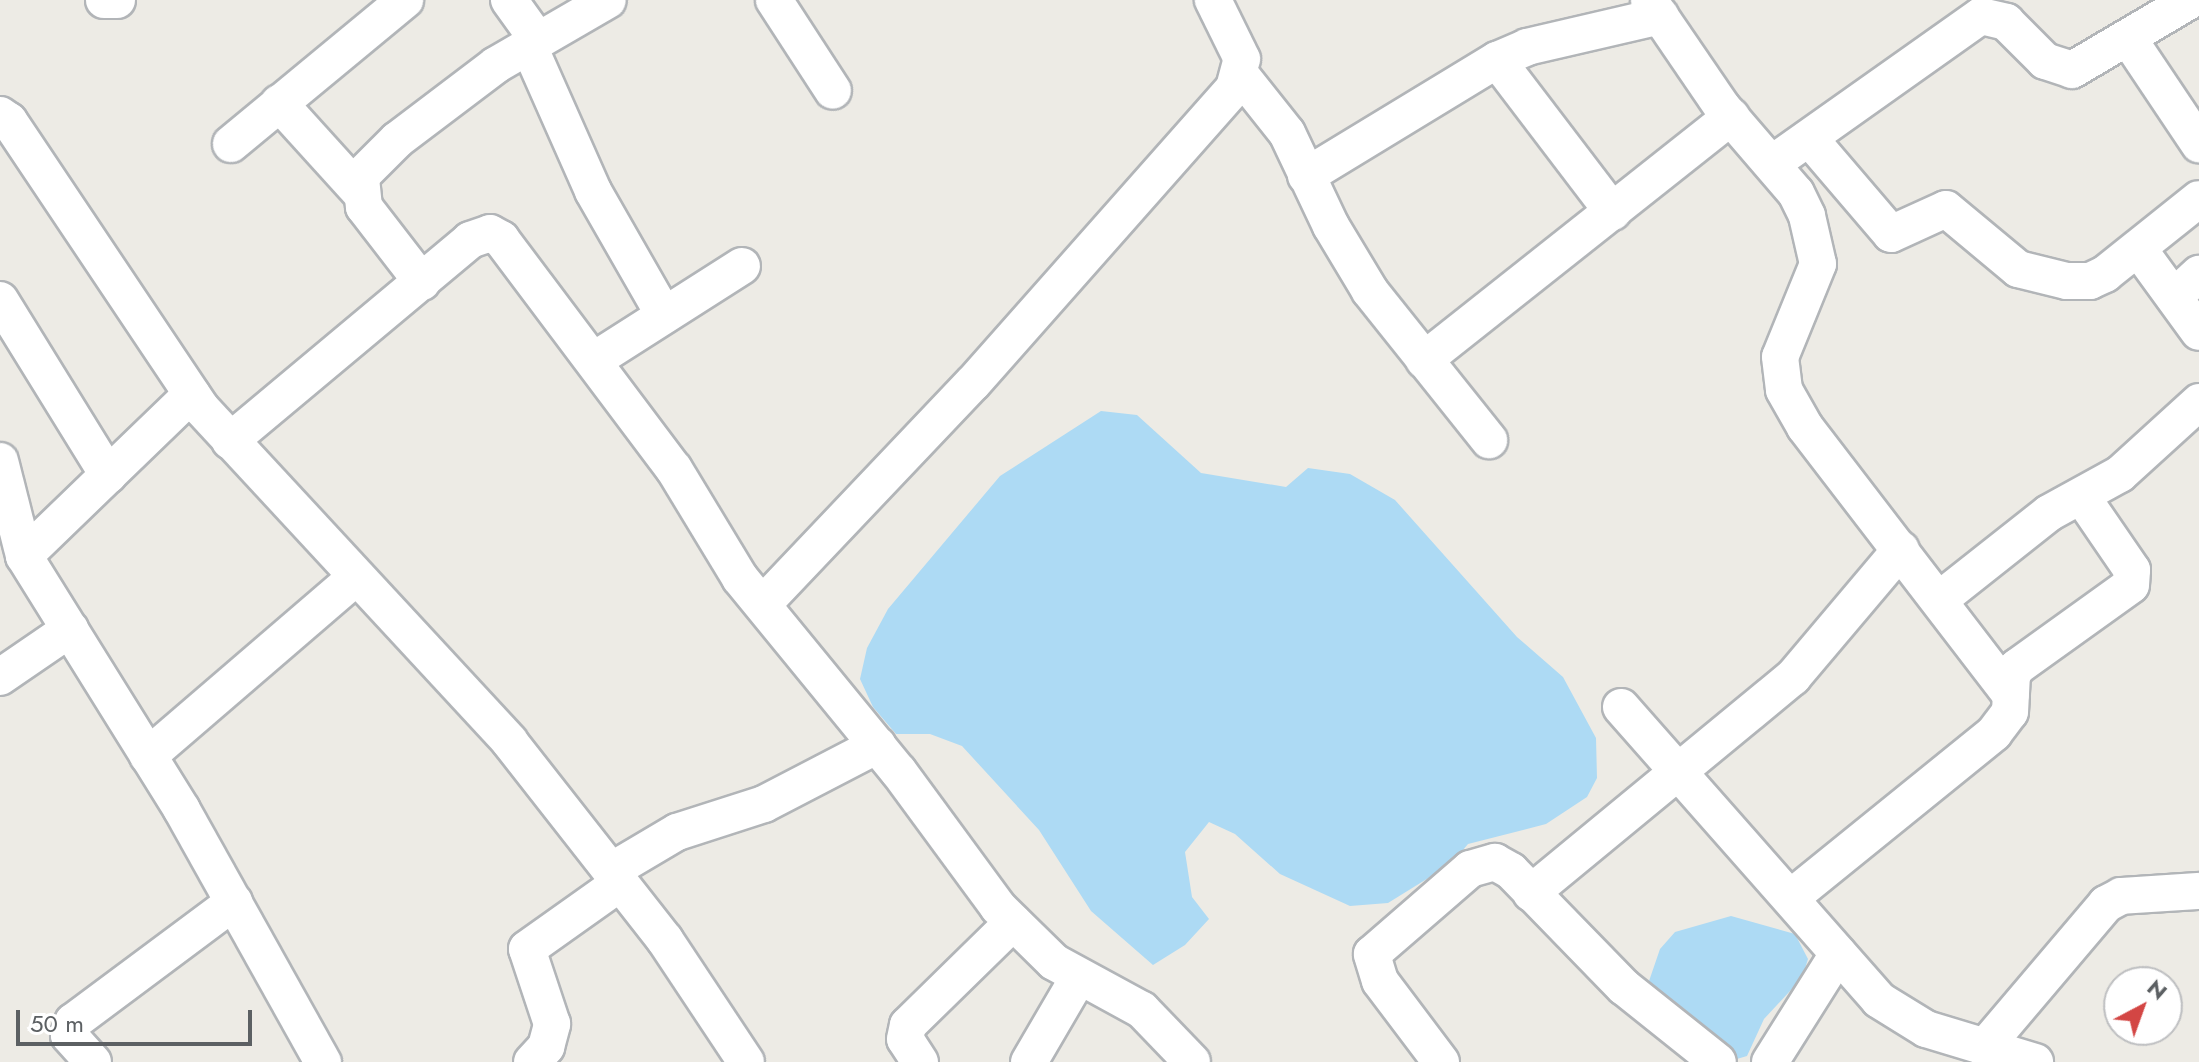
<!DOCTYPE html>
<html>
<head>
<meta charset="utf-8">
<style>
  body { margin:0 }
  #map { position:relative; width:2199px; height:1062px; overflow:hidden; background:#edebe5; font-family:Jost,sans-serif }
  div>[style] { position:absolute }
  .water>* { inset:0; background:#addaf4 }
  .roads { filter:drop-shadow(2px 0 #b2b5b8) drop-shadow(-2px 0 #b2b5b8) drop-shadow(0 2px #b2b5b8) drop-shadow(0 -2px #b2b5b8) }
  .street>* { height:36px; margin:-18px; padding:0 18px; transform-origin:18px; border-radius:18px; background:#fff }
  span { translate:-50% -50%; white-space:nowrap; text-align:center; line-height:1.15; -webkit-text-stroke:6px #fff; paint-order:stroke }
  .north { position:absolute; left:2103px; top:966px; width:80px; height:80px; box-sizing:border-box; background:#fff; border:2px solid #bebfc1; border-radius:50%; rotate:41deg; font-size:22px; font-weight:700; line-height:32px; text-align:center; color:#5c6063 }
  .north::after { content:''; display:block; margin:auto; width:28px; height:36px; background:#d34644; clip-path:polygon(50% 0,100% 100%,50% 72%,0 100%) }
  .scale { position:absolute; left:16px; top:1010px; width:236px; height:36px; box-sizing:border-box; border:4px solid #5c6063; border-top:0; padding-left:10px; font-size:24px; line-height:28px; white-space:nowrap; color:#5c6063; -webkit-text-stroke:6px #fff; paint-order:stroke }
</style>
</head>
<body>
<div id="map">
  <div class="water">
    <div style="clip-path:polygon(1101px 411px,1137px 415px,1201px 473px,1286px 487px,1308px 468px,1350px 474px,1395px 500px,1517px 637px,1563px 677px,1596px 738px,1597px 778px,1587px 797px,1546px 824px,1468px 844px,1451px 864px,1388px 903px,1350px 906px,1280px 874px,1235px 834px,1209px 822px,1185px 852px,1192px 897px,1209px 919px,1185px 945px,1153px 965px,1091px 911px,1039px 830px,962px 746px,930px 734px,896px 734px,873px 707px,860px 679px,867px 648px,888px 609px,1000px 476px)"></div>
    <div style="clip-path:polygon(1731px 916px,1795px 934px,1808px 959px,1802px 978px,1764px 1019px,1747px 1056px,1730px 1061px,1648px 984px,1660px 949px,1675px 932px)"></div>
  </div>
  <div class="roads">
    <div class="street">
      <div style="left:104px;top:0;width:13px"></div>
      <div style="left:509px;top:0;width:48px;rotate:54.3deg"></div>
      <div style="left:774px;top:0;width:108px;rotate:57deg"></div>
      <div style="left:1649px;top:0;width:130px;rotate:55.7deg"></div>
      <div style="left:1722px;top:107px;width:113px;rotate:49.3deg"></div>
      <div style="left:1796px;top:193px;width:25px;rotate:64deg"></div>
      <div style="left:1807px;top:216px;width:49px;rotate:77.1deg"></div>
      <div style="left:1818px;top:264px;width:100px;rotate:112.2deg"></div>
      <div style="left:1780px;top:357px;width:33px;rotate:83deg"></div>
      <div style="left:1784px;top:390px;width:43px;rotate:60.4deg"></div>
      <div style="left:1805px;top:427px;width:338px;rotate:52.5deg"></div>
      <div style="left:2128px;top:38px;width:128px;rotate:56.2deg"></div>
      <div style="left:528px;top:44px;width:161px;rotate:66.1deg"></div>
      <div style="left:593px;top:191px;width:143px;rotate:60.2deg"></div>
      <div style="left:1497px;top:60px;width:191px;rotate:52.7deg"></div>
      <div style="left:1240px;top:74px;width:75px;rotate:51.5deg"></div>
      <div style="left:1287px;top:133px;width:103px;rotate:64.7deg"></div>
      <div style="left:1331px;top:226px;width:76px;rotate:59deg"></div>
      <div style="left:1370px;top:291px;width:191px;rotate:51.4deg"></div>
      <div style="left:279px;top:103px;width:118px;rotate:47.8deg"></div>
      <div style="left:0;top:115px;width:11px;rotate:34deg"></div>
      <div style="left:9px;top:121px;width:345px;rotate:56.2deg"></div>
      <div style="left:201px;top:408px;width:454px;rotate:47.2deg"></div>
      <div style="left:509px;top:741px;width:253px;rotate:51.9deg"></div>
      <div style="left:665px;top:940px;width:146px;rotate:56.4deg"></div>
      <div style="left:1809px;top:138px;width:126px;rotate:49.5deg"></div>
      <div style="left:1891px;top:234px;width:60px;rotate:-24.4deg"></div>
      <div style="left:1946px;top:209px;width:94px;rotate:39.8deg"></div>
      <div style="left:2018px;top:269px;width:50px;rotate:13.8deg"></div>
      <div style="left:2067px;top:281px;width:23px"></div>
      <div style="left:2090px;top:281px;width:17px;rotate:-25deg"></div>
      <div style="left:2105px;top:274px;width:120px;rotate:-38.6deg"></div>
      <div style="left:231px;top:144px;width:226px;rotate:-39.6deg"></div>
      <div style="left:1773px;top:163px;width:255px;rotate:-35.3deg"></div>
      <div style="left:1981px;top:16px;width:26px;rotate:13deg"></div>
      <div style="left:2006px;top:22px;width:55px;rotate:45deg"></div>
      <div style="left:2045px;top:61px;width:28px;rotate:18deg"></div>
      <div style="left:2072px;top:70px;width:138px;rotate:-30.5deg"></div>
      <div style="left:1306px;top:176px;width:223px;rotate:-31.3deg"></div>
      <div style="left:1497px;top:60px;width:33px;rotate:-23deg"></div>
      <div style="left:1527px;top:47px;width:137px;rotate:-13.1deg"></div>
      <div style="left:2140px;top:251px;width:100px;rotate:53.9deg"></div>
      <div style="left:422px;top:282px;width:95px;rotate:-127.7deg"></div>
      <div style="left:364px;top:207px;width:31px;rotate:-96deg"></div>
      <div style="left:361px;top:176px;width:51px;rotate:-45deg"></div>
      <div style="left:397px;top:140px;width:124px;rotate:-37.1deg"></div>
      <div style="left:496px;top:65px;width:129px;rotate:-30.1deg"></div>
      <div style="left:2174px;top:297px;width:34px;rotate:-43deg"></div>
      <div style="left:0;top:300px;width:206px;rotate:58.3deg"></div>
      <div style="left:596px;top:359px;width:173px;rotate:-32.5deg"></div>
      <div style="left:1424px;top:360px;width:392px;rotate:-38.4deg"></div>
      <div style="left:230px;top:441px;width:313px;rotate:-39.9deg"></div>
      <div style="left:470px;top:240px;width:21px;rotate:-19deg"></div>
      <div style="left:490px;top:233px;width:13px;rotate:29deg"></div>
      <div style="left:501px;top:239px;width:288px;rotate:53.1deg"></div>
      <div style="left:674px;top:469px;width:127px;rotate:58.8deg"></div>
      <div style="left:740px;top:578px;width:251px;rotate:50.7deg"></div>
      <div style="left:899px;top:772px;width:167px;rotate:53.7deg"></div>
      <div style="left:998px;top:907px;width:78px;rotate:44.5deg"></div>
      <div style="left:1054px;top:962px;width:100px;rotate:28.6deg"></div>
      <div style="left:1142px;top:1010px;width:72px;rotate:46.1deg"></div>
      <div style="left:0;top:461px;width:98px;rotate:75.8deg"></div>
      <div style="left:24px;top:556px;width:299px;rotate:58.1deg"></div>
      <div style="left:182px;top:810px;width:289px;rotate:60.8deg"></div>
      <div style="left:24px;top:556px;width:233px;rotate:-44deg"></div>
      <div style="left:1939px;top:600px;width:140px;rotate:-38.3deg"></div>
      <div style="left:2049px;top:513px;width:81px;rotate:-28.8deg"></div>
      <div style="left:2120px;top:474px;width:107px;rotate:-42.3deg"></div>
      <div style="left:763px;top:604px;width:305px;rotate:-46.5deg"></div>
      <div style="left:973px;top:383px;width:394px;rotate:-48.5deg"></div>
      <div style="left:1234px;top:88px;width:30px;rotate:-75deg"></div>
      <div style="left:1242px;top:59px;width:66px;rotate:-116.2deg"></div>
      <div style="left:0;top:677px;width:85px;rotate:-34.4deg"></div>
      <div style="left:1621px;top:707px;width:390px;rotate:48.6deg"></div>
      <div style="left:1879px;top:1000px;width:55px;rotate:31.7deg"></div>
      <div style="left:1926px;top:1029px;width:114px;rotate:16.8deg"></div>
      <div style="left:148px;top:756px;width:272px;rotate:-40.7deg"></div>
      <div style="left:611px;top:871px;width:77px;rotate:-30.6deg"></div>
      <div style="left:677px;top:832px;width:91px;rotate:-17.8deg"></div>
      <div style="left:764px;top:804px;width:128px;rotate:-27.4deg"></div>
      <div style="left:1531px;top:893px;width:340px;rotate:-39.5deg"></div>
      <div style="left:1793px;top:677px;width:167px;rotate:-49.8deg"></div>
      <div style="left:1793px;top:896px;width:259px;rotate:-39deg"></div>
      <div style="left:1994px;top:733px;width:26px;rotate:-53deg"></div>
      <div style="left:2010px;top:712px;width:37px;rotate:-87deg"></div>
      <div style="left:2012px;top:675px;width:9px;rotate:-58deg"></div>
      <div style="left:2017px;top:667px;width:140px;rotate:-35.7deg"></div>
      <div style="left:2131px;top:585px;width:15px;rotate:-86deg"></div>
      <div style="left:2132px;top:570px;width:88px;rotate:-124.4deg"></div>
      <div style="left:1984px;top:1048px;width:189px;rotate:-49.7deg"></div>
      <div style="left:2106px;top:904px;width:17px;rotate:-28deg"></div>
      <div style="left:2121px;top:896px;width:78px;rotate:-3.7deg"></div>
      <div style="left:93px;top:1062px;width:36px;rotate:-132deg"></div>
      <div style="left:69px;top:1035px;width:14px;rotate:-73deg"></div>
      <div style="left:73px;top:1022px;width:201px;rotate:-36.7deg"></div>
      <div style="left:532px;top:1062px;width:21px;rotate:-47deg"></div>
      <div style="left:546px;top:1047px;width:24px;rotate:-75deg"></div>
      <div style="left:552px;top:1024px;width:79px;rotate:-108.4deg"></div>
      <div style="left:527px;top:949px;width:114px;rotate:-35.4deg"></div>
      <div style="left:920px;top:1062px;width:27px;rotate:-123deg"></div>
      <div style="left:905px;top:1039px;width:14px;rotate:-78deg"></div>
      <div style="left:908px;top:1025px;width:147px;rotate:-44.4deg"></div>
      <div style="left:1029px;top:1062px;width:97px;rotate:-59.7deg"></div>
      <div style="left:1441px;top:1062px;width:101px;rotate:-127deg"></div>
      <div style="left:1380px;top:981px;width:28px;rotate:-107deg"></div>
      <div style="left:1372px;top:954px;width:130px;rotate:-40.9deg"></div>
      <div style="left:1470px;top:869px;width:26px;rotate:-16deg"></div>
      <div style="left:1495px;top:862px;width:18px;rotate:29deg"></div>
      <div style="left:1511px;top:871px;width:162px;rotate:45.8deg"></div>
      <div style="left:1624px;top:987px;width:120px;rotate:38.6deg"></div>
      <div style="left:1770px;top:1062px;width:128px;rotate:-57.8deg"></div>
    </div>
  </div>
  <div class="north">N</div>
  <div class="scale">50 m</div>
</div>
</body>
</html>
